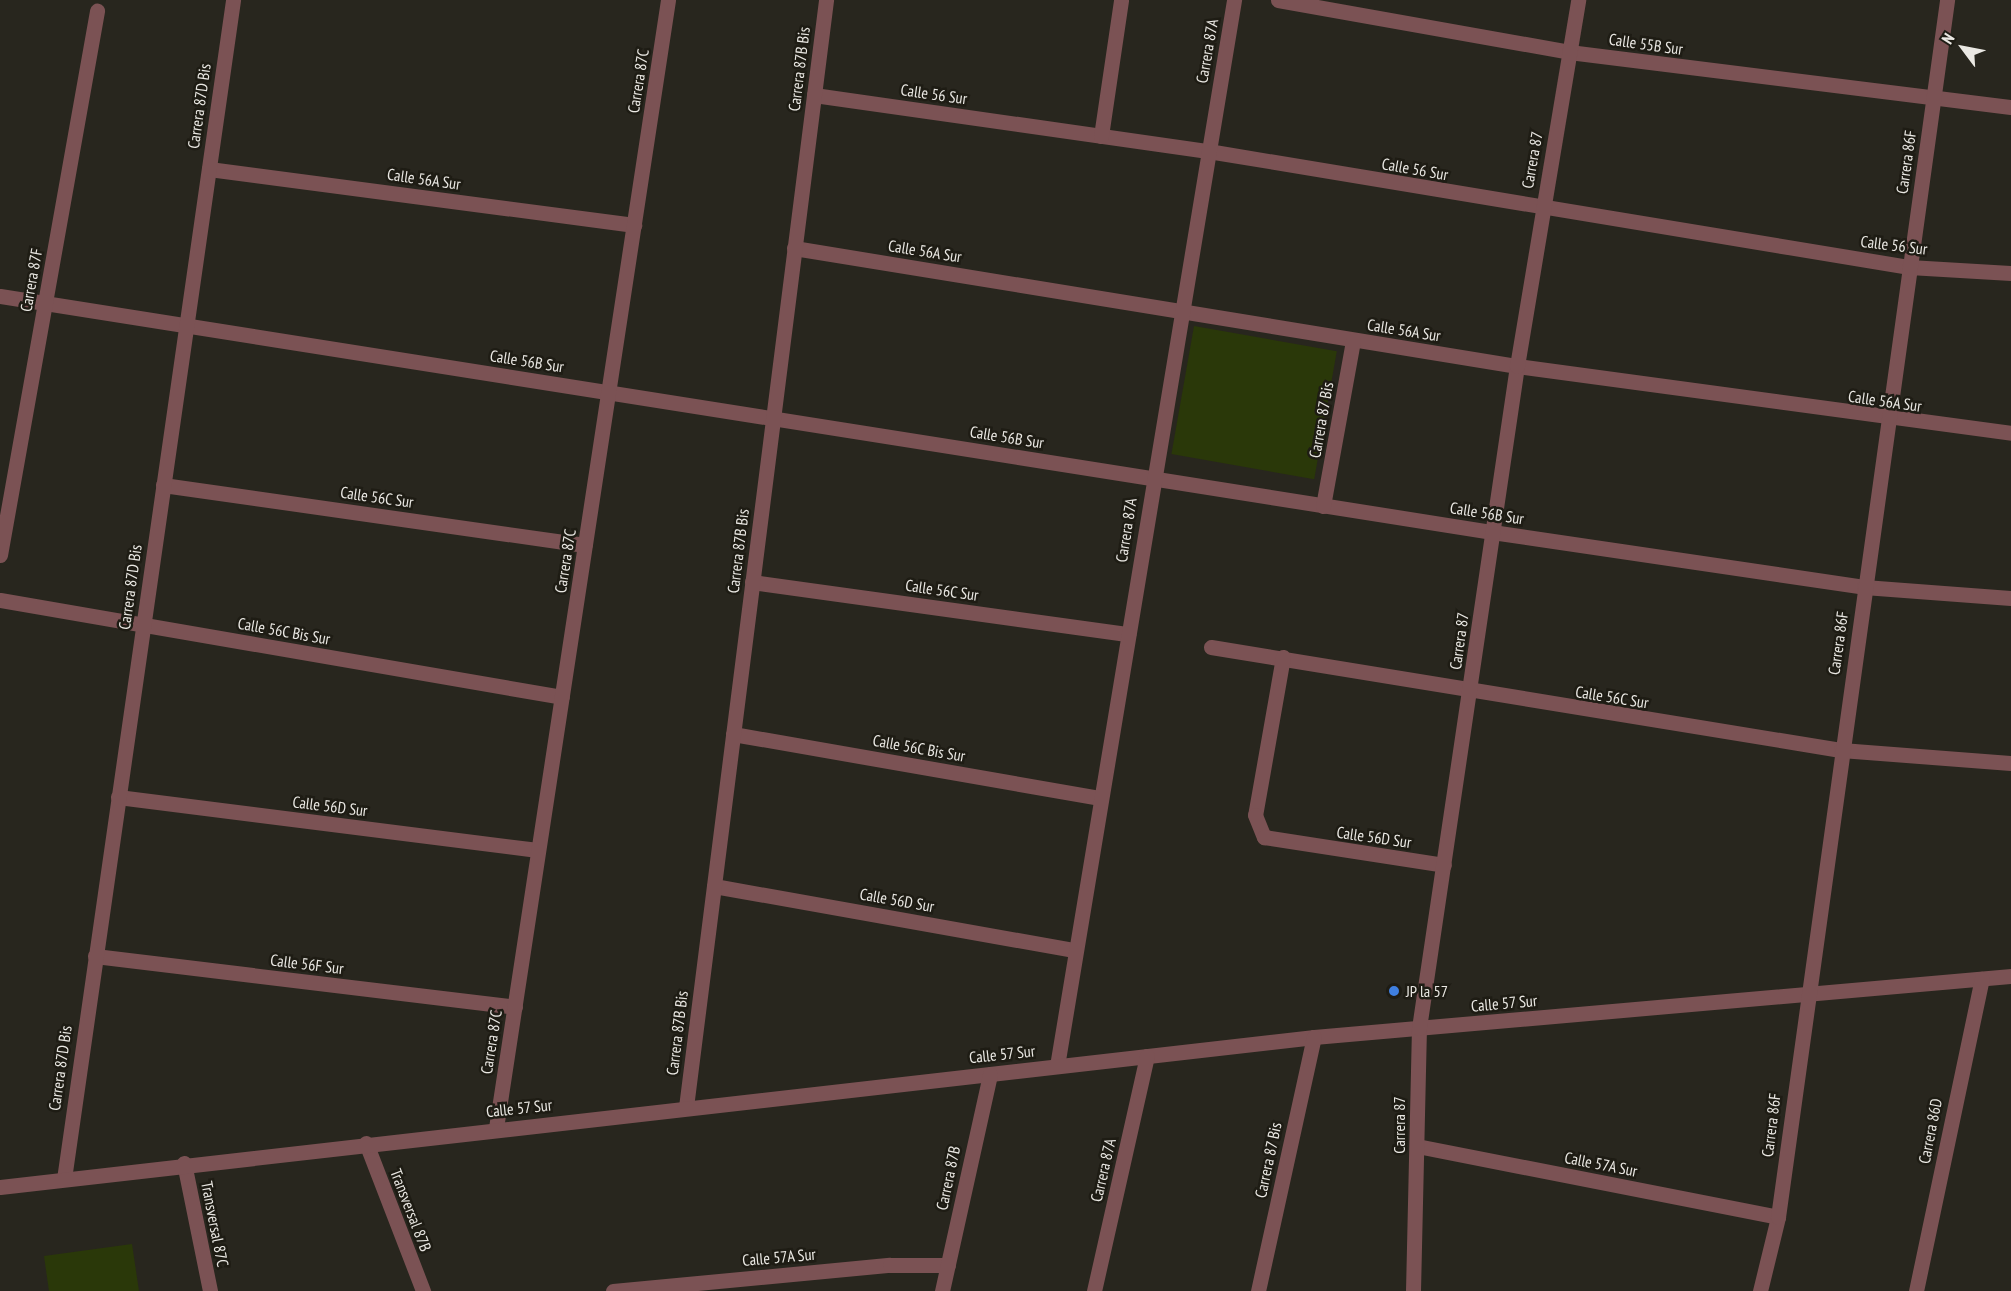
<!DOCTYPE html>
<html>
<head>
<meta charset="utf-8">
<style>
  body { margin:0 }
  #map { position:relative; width:2011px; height:1291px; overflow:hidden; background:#28261e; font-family:"PT Sans Narrow",sans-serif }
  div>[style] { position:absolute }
  .green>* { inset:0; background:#2a3809; transform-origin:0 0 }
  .minor>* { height:15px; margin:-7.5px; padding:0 7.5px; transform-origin:7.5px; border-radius:7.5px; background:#7b5254 }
  .dots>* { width:16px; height:16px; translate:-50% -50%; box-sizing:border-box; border:3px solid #1e1c14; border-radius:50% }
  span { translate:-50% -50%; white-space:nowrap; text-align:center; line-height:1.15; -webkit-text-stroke:5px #1e1c14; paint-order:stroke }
  .street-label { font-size:16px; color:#eae8e3 }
  .poi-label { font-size:16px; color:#eae8e3 }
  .left { translate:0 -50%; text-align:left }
  .north { position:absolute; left:1933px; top:18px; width:60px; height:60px; -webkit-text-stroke:4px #1e1c14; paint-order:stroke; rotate:302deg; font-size:16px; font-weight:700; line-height:24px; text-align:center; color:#eae8e3 }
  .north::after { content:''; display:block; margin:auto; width:21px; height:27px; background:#eae8e3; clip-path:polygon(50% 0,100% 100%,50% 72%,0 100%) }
</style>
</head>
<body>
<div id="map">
  <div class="green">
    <div style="left:1194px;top:326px;width:145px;height:130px;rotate:10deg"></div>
    <div style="clip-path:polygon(132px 1244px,139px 1291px,49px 1291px,44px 1256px)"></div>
  </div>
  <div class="minor">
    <div style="left:1278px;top:0;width:296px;rotate:10.1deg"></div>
    <div style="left:1569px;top:52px;width:445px;rotate:7.1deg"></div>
    <div style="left:814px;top:95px;width:398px;rotate:8.1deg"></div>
    <div style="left:1208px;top:151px;width:711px;rotate:9.4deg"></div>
    <div style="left:1909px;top:267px;width:102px;rotate:3.4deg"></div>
    <div style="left:1101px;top:136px;width:137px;rotate:-81.6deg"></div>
    <div style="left:209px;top:169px;width:429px;rotate:7.5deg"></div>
    <div style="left:794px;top:248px;width:733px;rotate:9.27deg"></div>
    <div style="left:1517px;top:366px;width:499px;rotate:7.7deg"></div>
    <div style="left:0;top:296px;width:1511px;rotate:8.99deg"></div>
    <div style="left:1492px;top:532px;width:376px;rotate:8.4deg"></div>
    <div style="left:1864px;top:587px;width:147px;rotate:4.3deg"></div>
    <div style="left:163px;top:485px;width:426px;rotate:8.1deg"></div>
    <div style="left:1323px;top:506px;width:168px;rotate:-79.7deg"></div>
    <div style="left:0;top:555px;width:553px;rotate:-79.89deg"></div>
    <div style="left:752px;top:582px;width:380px;rotate:7.9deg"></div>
    <div style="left:0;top:600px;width:570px;rotate:9.79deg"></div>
    <div style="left:1211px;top:647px;width:638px;rotate:9.29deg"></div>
    <div style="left:1841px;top:750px;width:170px;rotate:4.4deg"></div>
    <div style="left:1283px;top:657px;width:160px;rotate:100deg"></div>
    <div style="left:1255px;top:815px;width:24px;rotate:68deg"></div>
    <div style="left:1264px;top:837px;width:182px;rotate:8.8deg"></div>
    <div style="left:733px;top:734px;width:373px;rotate:9.9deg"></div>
    <div style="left:118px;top:797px;width:423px;rotate:7.2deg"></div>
    <div style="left:714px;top:886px;width:366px;rotate:10.1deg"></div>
    <div style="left:95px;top:956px;width:423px;rotate:6.9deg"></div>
    <div style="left:1057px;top:1066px;width:1081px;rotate:-80.57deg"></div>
    <div style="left:686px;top:1107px;width:1116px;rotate:-82.79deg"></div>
    <div style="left:496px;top:1128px;width:1141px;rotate:-81.33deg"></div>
    <div style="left:366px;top:1143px;width:159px;rotate:68.9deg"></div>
    <div style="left:1417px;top:1146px;width:368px;rotate:11.1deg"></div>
    <div style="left:184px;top:1163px;width:131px;rotate:78.5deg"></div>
    <div style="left:64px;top:1179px;width:1191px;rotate:-81.84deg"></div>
    <div style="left:0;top:1187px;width:1323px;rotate:-6.51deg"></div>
    <div style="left:1314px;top:1037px;width:700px;rotate:-5deg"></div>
    <div style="left:613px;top:1291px;width:278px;rotate:-5.4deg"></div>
    <div style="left:890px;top:1265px;width:58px"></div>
    <div style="left:942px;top:1291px;width:222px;rotate:-77.5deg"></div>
    <div style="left:1094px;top:1291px;width:241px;rotate:-77.3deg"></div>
    <div style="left:1258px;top:1291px;width:260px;rotate:-77.6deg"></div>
    <div style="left:1413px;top:1291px;width:263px;rotate:-88.7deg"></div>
    <div style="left:1419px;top:1028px;width:669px;rotate:-81.58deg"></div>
    <div style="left:1517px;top:366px;width:371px;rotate:-80.5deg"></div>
    <div style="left:1760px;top:1291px;width:76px;rotate:-76.3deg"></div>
    <div style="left:1778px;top:1217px;width:1229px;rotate:-82.09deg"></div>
    <div style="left:1916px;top:1291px;width:319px;rotate:-78.1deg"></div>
  </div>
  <div class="dots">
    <div style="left:1394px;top:991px;background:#3f7fe0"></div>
  </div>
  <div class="street-label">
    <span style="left:1646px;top:44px;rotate:8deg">Calle 55B Sur</span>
    <span style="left:1207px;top:51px;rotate:-80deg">Carrera 87A</span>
    <span style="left:799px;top:69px;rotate:-83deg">Carrera 87B Bis</span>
    <span style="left:638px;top:81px;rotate:-81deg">Carrera 87C</span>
    <span style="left:934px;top:94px;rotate:8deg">Calle 56 Sur</span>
    <span style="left:199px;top:106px;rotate:-82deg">Carrera 87D Bis</span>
    <span style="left:1532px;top:160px;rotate:-80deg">Carrera 87</span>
    <span style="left:1906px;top:162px;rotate:-82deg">Carrera 86F</span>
    <span style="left:1415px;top:169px;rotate:10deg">Calle 56 Sur</span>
    <span style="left:424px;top:179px;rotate:8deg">Calle 56A Sur</span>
    <span style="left:1894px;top:245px;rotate:7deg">Calle 56 Sur</span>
    <span style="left:925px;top:251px;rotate:9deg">Calle 56A Sur</span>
    <span style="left:31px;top:280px;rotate:-80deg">Carrera 87F</span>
    <span style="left:1404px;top:330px;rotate:9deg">Calle 56A Sur</span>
    <span style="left:527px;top:361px;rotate:9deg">Calle 56B Sur</span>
    <span style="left:1885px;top:401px;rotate:8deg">Calle 56A Sur</span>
    <span style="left:1321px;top:420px;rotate:-80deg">Carrera 87 Bis</span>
    <span style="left:1007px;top:437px;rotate:9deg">Calle 56B Sur</span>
    <span style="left:377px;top:497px;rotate:8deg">Calle 56C Sur</span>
    <span style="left:1487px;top:513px;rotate:9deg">Calle 56B Sur</span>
    <span style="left:1126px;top:530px;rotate:-81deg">Carrera 87A</span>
    <span style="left:738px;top:551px;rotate:-83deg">Carrera 87B Bis</span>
    <span style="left:565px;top:561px;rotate:-81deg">Carrera 87C</span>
    <span style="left:130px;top:587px;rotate:-82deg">Carrera 87D Bis</span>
    <span style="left:942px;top:590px;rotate:8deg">Calle 56C Sur</span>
    <span style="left:284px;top:631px;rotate:10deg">Calle 56C Bis Sur</span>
    <span style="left:1459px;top:641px;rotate:-82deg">Carrera 87</span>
    <span style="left:1838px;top:643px;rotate:-82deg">Carrera 86F</span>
    <span style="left:1612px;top:697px;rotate:9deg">Calle 56C Sur</span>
    <span style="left:919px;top:748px;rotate:10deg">Calle 56C Bis Sur</span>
    <span style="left:330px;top:806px;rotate:7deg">Calle 56D Sur</span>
    <span style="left:1374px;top:837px;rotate:8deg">Calle 56D Sur</span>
    <span style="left:897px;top:900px;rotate:10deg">Calle 56D Sur</span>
    <span style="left:307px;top:964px;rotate:7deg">Calle 56F Sur</span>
    <span style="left:1504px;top:1003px;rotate:-5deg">Calle 57 Sur</span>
    <span style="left:677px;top:1033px;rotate:-83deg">Carrera 87B Bis</span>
    <span style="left:491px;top:1042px;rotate:-81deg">Carrera 87C</span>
    <span style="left:1002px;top:1054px;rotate:-6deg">Calle 57 Sur</span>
    <span style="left:60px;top:1068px;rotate:-82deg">Carrera 87D Bis</span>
    <span style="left:519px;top:1108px;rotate:-6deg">Calle 57 Sur</span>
    <span style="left:1399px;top:1125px;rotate:-90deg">Carrera 87</span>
    <span style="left:1771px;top:1125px;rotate:-83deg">Carrera 86F</span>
    <span style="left:1930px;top:1131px;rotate:-79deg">Carrera 86D</span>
    <span style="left:1268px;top:1160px;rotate:-78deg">Carrera 87 Bis</span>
    <span style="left:1601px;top:1164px;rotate:11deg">Calle 57A Sur</span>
    <span style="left:1103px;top:1170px;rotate:-77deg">Carrera 87A</span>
    <span style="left:948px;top:1178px;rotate:-78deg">Carrera 87B</span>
    <span style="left:411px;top:1210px;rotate:69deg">Transversal 87B</span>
    <span style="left:215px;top:1224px;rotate:79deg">Transversal 87C</span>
    <span style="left:779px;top:1257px;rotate:-5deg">Calle 57A Sur</span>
  </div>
  <div class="poi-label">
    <span class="left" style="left:1406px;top:991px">JP la 57</span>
  </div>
  <div class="north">N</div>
</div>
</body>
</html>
